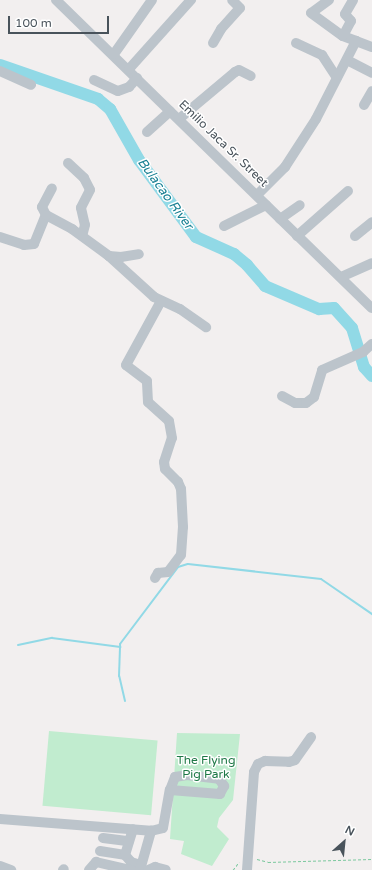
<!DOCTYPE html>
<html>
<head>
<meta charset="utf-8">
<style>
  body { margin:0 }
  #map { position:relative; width:372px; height:870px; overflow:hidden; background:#f2efef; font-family:"Varela Round",sans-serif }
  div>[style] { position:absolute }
  .green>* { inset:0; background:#c1eccf; transform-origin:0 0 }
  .stream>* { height:2px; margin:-1px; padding:0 1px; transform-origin:1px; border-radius:1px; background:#91d9e6 }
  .river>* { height:12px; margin:-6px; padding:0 6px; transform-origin:6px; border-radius:6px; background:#91d9e6 }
  .path>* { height:1px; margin-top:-0.5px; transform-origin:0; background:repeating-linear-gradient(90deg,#7bc89e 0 3px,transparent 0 5px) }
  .minor>* { height:10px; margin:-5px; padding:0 5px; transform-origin:5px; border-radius:5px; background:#bcc4cb }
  span { translate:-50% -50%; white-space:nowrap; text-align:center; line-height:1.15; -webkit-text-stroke:3px #fff; paint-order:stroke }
  .street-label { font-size:12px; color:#49535b }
  .park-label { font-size:12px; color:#1e7846 }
  .water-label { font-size:13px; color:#167f92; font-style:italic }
  .north { position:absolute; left:324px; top:822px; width:40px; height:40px; -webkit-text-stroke:3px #fff; paint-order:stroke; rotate:27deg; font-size:11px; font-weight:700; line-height:16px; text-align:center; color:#49535b }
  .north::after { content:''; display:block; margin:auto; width:14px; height:18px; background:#49535b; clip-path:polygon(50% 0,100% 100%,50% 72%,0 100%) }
  .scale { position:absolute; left:8px; top:16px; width:101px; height:18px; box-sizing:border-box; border:2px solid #49535b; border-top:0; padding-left:5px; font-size:12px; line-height:14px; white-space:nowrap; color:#49535b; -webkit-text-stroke:3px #fff; paint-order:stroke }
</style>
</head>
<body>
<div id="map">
  <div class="green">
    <div style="left:49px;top:731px;width:109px;height:75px;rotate:5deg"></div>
    <div style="clip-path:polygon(177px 733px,240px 734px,233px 800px,219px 818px,217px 827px,229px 839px,212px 866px,181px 854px,184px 841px,170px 839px)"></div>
  </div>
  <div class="stream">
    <div style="left:18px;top:645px;width:35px;rotate:-12deg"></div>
    <div style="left:52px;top:638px;width:69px;rotate:7.5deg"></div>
    <div style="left:125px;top:701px;width:26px;rotate:-103deg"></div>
    <div style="left:119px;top:676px;width:32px;rotate:-88deg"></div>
    <div style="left:120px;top:644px;width:96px;rotate:-53deg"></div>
    <div style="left:178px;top:567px;width:10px;rotate:-17deg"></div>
    <div style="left:188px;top:564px;width:134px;rotate:6.4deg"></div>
    <div style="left:321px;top:579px;width:62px;rotate:34.5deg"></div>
  </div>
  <div class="river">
    <div style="left:0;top:65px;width:104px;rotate:19.1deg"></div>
    <div style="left:98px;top:99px;width:16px;rotate:40deg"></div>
    <div style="left:110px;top:109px;width:59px;rotate:60.4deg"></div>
    <div style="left:139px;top:160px;width:96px;rotate:53.5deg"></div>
    <div style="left:196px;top:237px;width:42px;rotate:24.1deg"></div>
    <div style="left:234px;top:254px;width:17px;rotate:40deg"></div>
    <div style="left:247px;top:265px;width:28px;rotate:49deg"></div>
    <div style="left:265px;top:286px;width:59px;rotate:23.1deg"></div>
    <div style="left:319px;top:309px;width:15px;rotate:-4deg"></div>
    <div style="left:334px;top:308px;width:27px;rotate:48deg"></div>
    <div style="left:352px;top:328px;width:41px;rotate:72.9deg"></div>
    <div style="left:364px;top:367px;width:12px;rotate:48deg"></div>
  </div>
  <div class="path">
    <div style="left:257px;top:859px;width:11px;rotate:15deg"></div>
    <div style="left:268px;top:862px;width:104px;rotate:-1.7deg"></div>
    <div style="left:233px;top:870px;width:10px;rotate:-53deg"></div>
  </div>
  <div class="minor">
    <div style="left:56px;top:0;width:441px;rotate:44.3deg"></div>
    <div style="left:329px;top:0;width:22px;rotate:144deg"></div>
    <div style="left:311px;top:13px;width:39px;rotate:36deg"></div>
    <div style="left:343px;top:36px;width:31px;rotate:21deg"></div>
    <div style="left:343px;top:36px;width:17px;rotate:-62deg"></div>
    <div style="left:351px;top:21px;width:9px;rotate:-131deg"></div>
    <div style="left:345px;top:14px;width:16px;rotate:-60deg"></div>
    <div style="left:213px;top:43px;width:16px;rotate:-60deg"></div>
    <div style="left:221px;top:29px;width:28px;rotate:-48deg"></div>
    <div style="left:240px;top:8px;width:11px;rotate:-135deg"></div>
    <div style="left:296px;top:43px;width:29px;rotate:25deg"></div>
    <div style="left:322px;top:55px;width:27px;rotate:57deg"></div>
    <div style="left:114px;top:54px;width:66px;rotate:-54.9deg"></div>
    <div style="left:347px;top:60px;width:28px;rotate:27deg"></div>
    <div style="left:129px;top:69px;width:93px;rotate:-48.1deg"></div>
    <div style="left:0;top:71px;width:34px;rotate:24deg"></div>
    <div style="left:94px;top:80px;width:26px;rotate:25deg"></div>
    <div style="left:118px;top:91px;width:12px;rotate:-20deg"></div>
    <div style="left:129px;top:87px;width:12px;rotate:-48deg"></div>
    <div style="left:364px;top:105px;width:16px;rotate:-60deg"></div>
    <div style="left:179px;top:119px;width:73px;rotate:-40deg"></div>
    <div style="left:235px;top:72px;width:4px;rotate:-27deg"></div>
    <div style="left:239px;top:70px;width:13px;rotate:27deg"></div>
    <div style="left:147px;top:132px;width:31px;rotate:-42deg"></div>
    <div style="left:68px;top:163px;width:22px;rotate:43deg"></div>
    <div style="left:84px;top:178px;width:13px;rotate:63deg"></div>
    <div style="left:90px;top:190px;width:20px;rotate:117deg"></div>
    <div style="left:81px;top:208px;width:17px;rotate:77deg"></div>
    <div style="left:85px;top:225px;width:11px;rotate:105deg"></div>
    <div style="left:257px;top:195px;width:40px;rotate:-45deg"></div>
    <div style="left:285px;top:167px;width:57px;rotate:-57.1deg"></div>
    <div style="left:316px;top:119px;width:88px;rotate:-62.9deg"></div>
    <div style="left:46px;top:215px;width:30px;rotate:28deg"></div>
    <div style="left:72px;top:229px;width:46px;rotate:36.1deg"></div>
    <div style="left:109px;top:256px;width:61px;rotate:42.3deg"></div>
    <div style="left:154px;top:297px;width:29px;rotate:25deg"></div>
    <div style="left:180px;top:309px;width:32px;rotate:35deg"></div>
    <div style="left:280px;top:219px;width:24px;rotate:-35deg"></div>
    <div style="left:224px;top:226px;width:47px;rotate:-26.6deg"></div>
    <div style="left:297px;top:236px;width:68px;rotate:-41.4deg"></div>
    <div style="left:355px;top:236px;width:22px;rotate:-39deg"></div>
    <div style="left:0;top:237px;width:25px;rotate:18deg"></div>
    <div style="left:24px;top:245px;width:10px;rotate:-6deg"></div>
    <div style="left:34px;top:244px;width:31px;rotate:-68deg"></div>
    <div style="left:46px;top:215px;width:9px;rotate:-117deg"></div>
    <div style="left:42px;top:207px;width:21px;rotate:-62deg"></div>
    <div style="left:109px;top:256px;width:12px;rotate:5deg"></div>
    <div style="left:121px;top:257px;width:18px;rotate:-9deg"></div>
    <div style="left:341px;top:277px;width:34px;rotate:-24deg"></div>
    <div style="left:282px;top:396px;width:15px;rotate:28deg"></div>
    <div style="left:295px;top:403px;width:11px"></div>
    <div style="left:306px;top:403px;width:10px;rotate:-37deg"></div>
    <div style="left:314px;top:397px;width:28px;rotate:-73deg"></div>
    <div style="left:322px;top:370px;width:45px;rotate:-23.7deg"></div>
    <div style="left:363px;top:352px;width:12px;rotate:-42deg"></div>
    <div style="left:155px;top:578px;width:6px;rotate:-59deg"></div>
    <div style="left:158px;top:573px;width:10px;rotate:-6deg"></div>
    <div style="left:168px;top:572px;width:21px;rotate:-53deg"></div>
    <div style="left:181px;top:555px;width:28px;rotate:-86deg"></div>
    <div style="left:183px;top:527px;width:38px;rotate:-93deg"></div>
    <div style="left:181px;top:489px;width:8px;rotate:-113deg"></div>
    <div style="left:178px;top:482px;width:18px;rotate:-135deg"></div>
    <div style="left:165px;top:469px;width:7px;rotate:-98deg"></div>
    <div style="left:164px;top:462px;width:25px;rotate:-72deg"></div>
    <div style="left:172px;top:438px;width:17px;rotate:-100deg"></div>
    <div style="left:169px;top:421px;width:28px;rotate:-138deg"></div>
    <div style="left:148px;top:402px;width:21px;rotate:-93deg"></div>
    <div style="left:147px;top:381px;width:26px;rotate:-143deg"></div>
    <div style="left:126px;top:365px;width:73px;rotate:-61.3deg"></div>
    <div style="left:0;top:819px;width:151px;rotate:4.5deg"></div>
    <div style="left:103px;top:838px;width:26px;rotate:7deg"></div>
    <div style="left:100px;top:851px;width:25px;rotate:9deg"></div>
    <div style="left:125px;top:855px;width:9px;rotate:49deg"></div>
    <div style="left:131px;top:862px;width:10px;rotate:17deg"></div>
    <div style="left:125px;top:855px;width:27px;rotate:-73deg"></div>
    <div style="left:0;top:866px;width:12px;rotate:20deg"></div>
    <div style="left:63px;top:870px;width:1px;rotate:-45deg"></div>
    <div style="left:89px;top:870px;width:11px;rotate:-49deg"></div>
    <div style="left:96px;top:862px;width:37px;rotate:13deg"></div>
    <div style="left:140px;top:870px;width:41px;rotate:-74.2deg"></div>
    <div style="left:151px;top:831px;width:12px;rotate:-14deg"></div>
    <div style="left:163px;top:828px;width:39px;rotate:-80deg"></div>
    <div style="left:170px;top:790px;width:14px;rotate:-69deg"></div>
    <div style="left:175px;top:777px;width:12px;rotate:-9deg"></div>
    <div style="left:187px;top:775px;width:32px;rotate:7deg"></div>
    <div style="left:219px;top:779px;width:9px;rotate:54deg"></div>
    <div style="left:224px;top:786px;width:9px;rotate:117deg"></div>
    <div style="left:220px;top:794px;width:50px;rotate:-175.4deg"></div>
    <div style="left:148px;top:870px;width:8px;rotate:-23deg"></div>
    <div style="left:155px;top:867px;width:11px;rotate:15deg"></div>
    <div style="left:247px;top:870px;width:98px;rotate:-85.9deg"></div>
    <div style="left:254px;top:772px;width:9px;rotate:-63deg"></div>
    <div style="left:258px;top:764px;width:8px;rotate:-23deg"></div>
    <div style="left:265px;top:761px;width:24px;rotate:2deg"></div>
    <div style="left:289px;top:762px;width:6px;rotate:-18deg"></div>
    <div style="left:295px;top:760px;width:28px;rotate:-55deg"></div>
  </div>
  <div class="street-label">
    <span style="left:223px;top:144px;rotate:44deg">Emilio Jaca Sr. Street</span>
  </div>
  <div class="park-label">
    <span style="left:206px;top:768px">The Flying<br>Pig Park</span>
  </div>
  <div class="water-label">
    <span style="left:165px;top:194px;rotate:54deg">Bulacao River</span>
  </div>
  <div class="north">N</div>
  <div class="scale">100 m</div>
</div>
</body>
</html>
